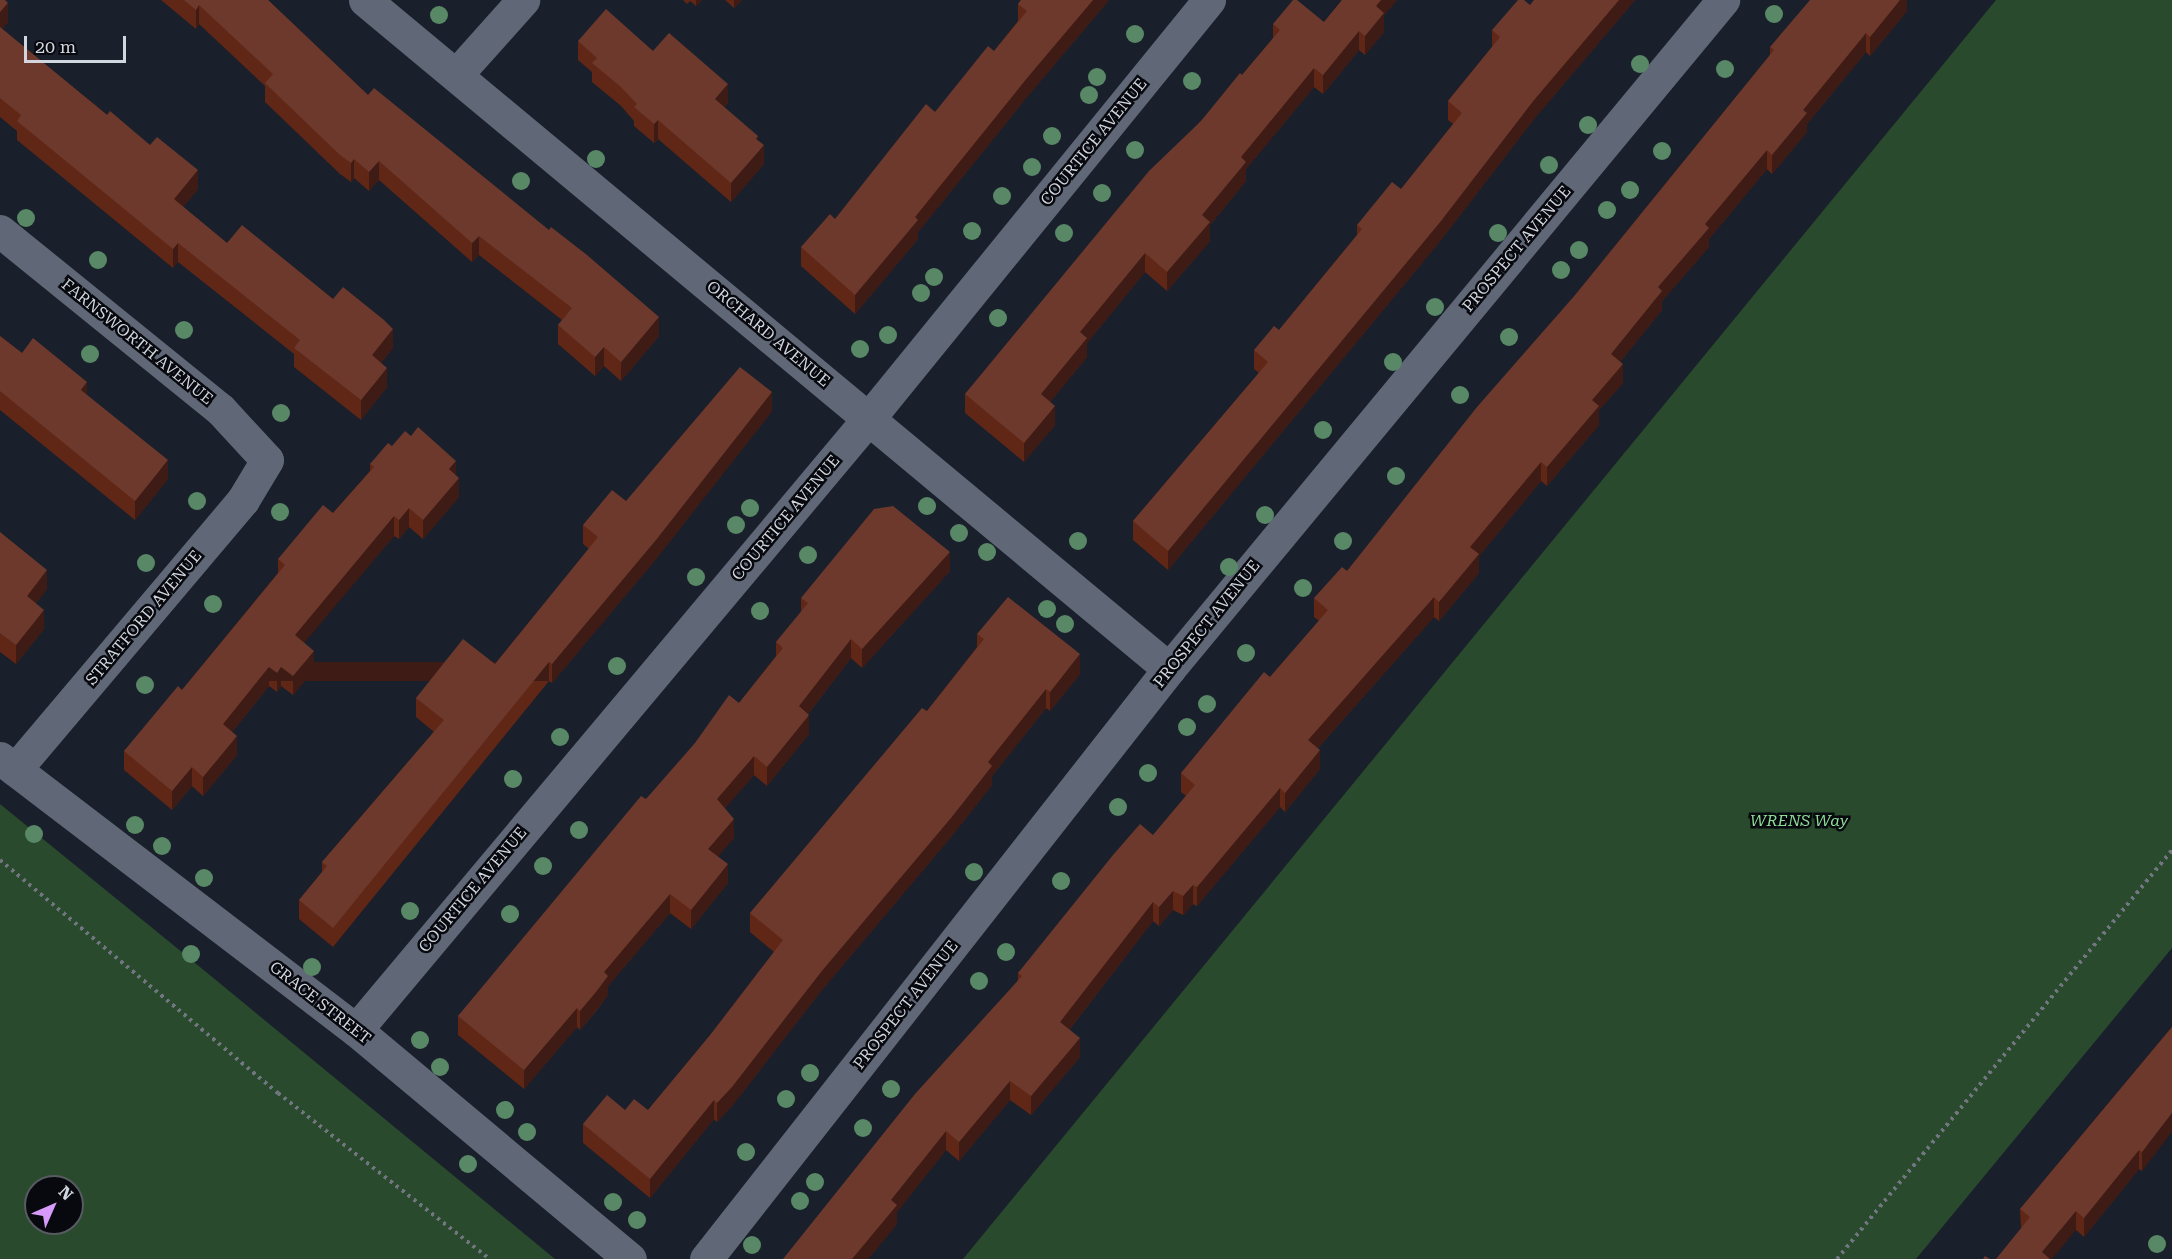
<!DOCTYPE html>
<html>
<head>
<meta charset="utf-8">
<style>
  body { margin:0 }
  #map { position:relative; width:2172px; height:1259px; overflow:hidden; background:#191f2b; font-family:"Roboto Serif",serif }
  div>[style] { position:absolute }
  .green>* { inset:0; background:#294a2d }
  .path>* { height:4px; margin-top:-2px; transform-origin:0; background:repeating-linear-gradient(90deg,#717681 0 3px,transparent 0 7.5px) }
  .minor>* { height:33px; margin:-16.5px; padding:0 16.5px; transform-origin:16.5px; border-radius:16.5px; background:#606776 }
  .trees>* { width:18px; height:18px; margin:-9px; border-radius:50%; background:#588866 }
  .wall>* { inset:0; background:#602616 }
  .shaded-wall>* { inset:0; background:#3e1b15; transform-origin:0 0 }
  .building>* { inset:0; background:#6c392c }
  span { translate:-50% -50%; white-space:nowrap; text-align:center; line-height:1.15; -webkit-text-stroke:5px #07090e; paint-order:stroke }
  .street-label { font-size:16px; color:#d2d6df }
  .park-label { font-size:16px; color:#8cdd96; font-style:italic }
  .north { position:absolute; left:24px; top:1175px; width:60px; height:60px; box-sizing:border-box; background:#07090e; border:2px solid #585b62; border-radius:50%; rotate:45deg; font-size:16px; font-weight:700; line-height:24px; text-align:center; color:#d2d6df }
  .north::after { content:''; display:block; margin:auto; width:21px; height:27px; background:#d69bfa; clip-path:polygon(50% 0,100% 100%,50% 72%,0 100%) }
  .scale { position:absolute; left:24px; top:36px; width:102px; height:27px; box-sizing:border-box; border:3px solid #d2d6df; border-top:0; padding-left:8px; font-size:18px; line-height:21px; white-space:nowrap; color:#d2d6df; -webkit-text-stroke:4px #07090e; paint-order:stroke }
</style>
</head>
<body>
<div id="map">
  <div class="green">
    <div style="clip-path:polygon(1996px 0,2172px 0,2172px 948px,1916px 1259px,963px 1259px)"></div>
    <div style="clip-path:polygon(evenodd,0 804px,172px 944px,555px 1259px,0 1259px,0 804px,36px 1187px,72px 1187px,72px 1223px,36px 1223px,36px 1187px)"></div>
  </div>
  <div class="path">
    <div style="left:0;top:860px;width:363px;rotate:40deg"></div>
    <div style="left:278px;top:1093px;width:269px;rotate:38.1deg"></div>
    <div style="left:1837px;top:1259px;width:529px;rotate:-50.68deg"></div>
  </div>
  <div class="minor">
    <div style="left:365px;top:0;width:1046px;rotate:39.76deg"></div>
    <div style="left:456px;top:75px;width:101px;rotate:-48.2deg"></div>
    <div style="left:0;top:231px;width:283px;rotate:39deg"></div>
    <div style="left:220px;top:409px;width:69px;rotate:47.3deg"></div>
    <div style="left:267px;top:460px;width:47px;rotate:121deg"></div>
    <div style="left:243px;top:500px;width:353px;rotate:130.2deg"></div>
    <div style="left:0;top:758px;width:448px;rotate:37.4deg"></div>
    <div style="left:356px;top:1030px;width:357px;rotate:39.9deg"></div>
    <div style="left:356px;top:1030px;width:799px;rotate:-50.03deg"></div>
    <div style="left:869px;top:418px;width:539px;rotate:-50.88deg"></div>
    <div style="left:706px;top:1259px;width:750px;rotate:-51.88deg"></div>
    <div style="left:1169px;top:669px;width:869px;rotate:-50.37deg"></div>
  </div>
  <div class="trees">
    <div style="left:1774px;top:14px"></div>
    <div style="left:439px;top:15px"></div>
    <div style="left:1135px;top:34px"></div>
    <div style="left:1640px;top:64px"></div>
    <div style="left:1725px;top:69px"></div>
    <div style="left:1097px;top:77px"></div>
    <div style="left:1192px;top:81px"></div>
    <div style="left:1089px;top:95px"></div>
    <div style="left:1588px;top:125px"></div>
    <div style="left:1052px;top:136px"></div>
    <div style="left:1135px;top:150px"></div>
    <div style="left:1662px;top:151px"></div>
    <div style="left:596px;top:159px"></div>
    <div style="left:1549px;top:165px"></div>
    <div style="left:1032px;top:167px"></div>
    <div style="left:521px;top:181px"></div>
    <div style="left:1630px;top:190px"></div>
    <div style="left:1102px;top:193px"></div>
    <div style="left:1002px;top:196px"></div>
    <div style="left:1607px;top:210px"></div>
    <div style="left:26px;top:218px"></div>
    <div style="left:972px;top:231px"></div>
    <div style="left:1064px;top:233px"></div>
    <div style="left:1498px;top:233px"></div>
    <div style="left:1579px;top:250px"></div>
    <div style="left:98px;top:260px"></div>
    <div style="left:1561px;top:270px"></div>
    <div style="left:934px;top:277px"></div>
    <div style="left:921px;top:293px"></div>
    <div style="left:1435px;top:307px"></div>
    <div style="left:998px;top:318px"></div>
    <div style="left:184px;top:330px"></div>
    <div style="left:888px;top:335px"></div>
    <div style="left:1509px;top:337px"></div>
    <div style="left:860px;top:349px"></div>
    <div style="left:90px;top:354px"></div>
    <div style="left:1393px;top:362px"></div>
    <div style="left:1460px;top:395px"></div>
    <div style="left:281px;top:413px"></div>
    <div style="left:1323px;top:430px"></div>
    <div style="left:1396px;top:476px"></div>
    <div style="left:197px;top:501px"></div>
    <div style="left:927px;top:506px"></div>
    <div style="left:750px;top:508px"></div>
    <div style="left:280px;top:512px"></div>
    <div style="left:1265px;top:515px"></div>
    <div style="left:736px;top:525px"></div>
    <div style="left:959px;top:533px"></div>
    <div style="left:1078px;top:541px"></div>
    <div style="left:1343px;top:541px"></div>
    <div style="left:987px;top:552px"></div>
    <div style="left:808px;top:555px"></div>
    <div style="left:146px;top:563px"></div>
    <div style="left:1229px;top:567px"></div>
    <div style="left:696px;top:577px"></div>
    <div style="left:1303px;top:588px"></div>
    <div style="left:213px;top:604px"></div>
    <div style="left:1047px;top:609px"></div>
    <div style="left:760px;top:611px"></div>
    <div style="left:1065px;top:624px"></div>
    <div style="left:1246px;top:653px"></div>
    <div style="left:617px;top:666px"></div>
    <div style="left:145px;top:685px"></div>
    <div style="left:1207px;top:704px"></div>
    <div style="left:1187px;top:727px"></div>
    <div style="left:560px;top:737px"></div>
    <div style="left:1148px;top:773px"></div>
    <div style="left:513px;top:779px"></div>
    <div style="left:1118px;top:807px"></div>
    <div style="left:135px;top:825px"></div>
    <div style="left:579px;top:830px"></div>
    <div style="left:34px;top:834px"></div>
    <div style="left:162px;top:846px"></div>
    <div style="left:543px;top:866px"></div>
    <div style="left:974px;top:872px"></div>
    <div style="left:204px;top:878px"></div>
    <div style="left:1061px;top:881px"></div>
    <div style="left:410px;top:911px"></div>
    <div style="left:510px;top:914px"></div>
    <div style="left:1006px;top:952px"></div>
    <div style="left:191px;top:954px"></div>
    <div style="left:312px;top:967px"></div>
    <div style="left:979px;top:981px"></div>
    <div style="left:420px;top:1040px"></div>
    <div style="left:440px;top:1067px"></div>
    <div style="left:810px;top:1073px"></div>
    <div style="left:891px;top:1089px"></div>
    <div style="left:786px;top:1099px"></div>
    <div style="left:505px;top:1110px"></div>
    <div style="left:863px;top:1128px"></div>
    <div style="left:527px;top:1132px"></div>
    <div style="left:746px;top:1152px"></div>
    <div style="left:468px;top:1164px"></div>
    <div style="left:815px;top:1182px"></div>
    <div style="left:800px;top:1201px"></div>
    <div style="left:613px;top:1202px"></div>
    <div style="left:637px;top:1220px"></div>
    <div style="left:2157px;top:1244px"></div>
    <div style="left:752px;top:1245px"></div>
  </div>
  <div class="wall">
    <div style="clip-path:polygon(0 0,8px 22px,2px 29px,198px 189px,183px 207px,227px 243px,393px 348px,381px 363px,387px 387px,361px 420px,294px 367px,294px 354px,178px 262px,173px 268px,17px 140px,17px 131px,0 117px)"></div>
    <div style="clip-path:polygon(161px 0,268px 0,368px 95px,659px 336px,621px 381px,604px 366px,595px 376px,558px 344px,558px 325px,562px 320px,479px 255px,472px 262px,379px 180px,369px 191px,354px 178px,351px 182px,340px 174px,265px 102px,265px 86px,199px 24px,196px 29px)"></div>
    <div style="clip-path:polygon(683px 0,702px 0,696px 6px,690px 1px,687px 4px)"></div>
    <div style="clip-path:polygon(725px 0,742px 0,734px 8px)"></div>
    <div style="clip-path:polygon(1021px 0,1109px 0,1027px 97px,918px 232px,918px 239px,855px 314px,801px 266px,801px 247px,835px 219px,935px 112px,994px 51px,1018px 21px,1018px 4px)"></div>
    <div style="clip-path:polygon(1342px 0,1397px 0,1384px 15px,1384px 32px,1365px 55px,1359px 50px,1323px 94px,1314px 87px,1246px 169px,1246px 181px,1210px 225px,1210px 241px,1167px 291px,1145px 272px,1087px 343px,1087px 357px,1050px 402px,1055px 425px,1024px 462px,965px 413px,965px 394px,1201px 121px,1242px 75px,1273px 38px,1273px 24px,1324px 22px)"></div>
    <div style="clip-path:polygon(1534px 0,1635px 0,1534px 119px,1441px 240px,1168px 570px,1133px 540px,1133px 521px,1259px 373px,1254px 369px,1254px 350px,1279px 330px,1357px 235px,1357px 225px,1401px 189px,1453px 124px,1448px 120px,1448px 101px,1492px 47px,1492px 30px,1530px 5px)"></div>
    <div style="clip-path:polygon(1907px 0,1907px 11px,1870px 56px,1866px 52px,1807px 124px,1807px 132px,1772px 174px,1767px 169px,1709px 239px,1709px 247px,1662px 301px,1662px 310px,1620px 362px,1623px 383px,1599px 410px,1599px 425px,1547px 486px,1541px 481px,1479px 556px,1479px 573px,1439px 621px,1434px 617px,1318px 748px,1320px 769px,1285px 812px,1280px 807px,1197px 906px,1193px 904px,1183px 915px,1173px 910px,1159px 926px,1153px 921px,1069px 1030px,1080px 1057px,1031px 1115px,1010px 1100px,959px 1161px,946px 1150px,897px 1212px,897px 1224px,868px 1259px,1018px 980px,1018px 973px,1153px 835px,1186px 796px,1181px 792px,1181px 773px,1270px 677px,1319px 621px,1314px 617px,1314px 598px,1347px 571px,1576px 294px,1770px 55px,1770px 47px)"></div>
    <div style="clip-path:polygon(578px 41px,653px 51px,728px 103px,724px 107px,758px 141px,764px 164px,731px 202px,658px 139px,654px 143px,634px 126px,634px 121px,621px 106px,592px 82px,592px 72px,578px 60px)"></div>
    <div style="clip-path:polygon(0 336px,22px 353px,87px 395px,168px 479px,135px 520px,0 410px)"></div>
    <div style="clip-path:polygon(772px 411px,656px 559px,552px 683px,549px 681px,333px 947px,299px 919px,299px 900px,322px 872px,322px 862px,434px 732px,416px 717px,416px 698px,495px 664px,589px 549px,583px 544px,583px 525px,626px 501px)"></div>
    <div style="clip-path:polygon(392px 446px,456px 476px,459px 497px,423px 539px,409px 527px,399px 539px,394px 536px,304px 642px,314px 670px,293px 695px,281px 686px,277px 692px,269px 686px,232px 732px,237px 755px,203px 796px,192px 786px,172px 810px,124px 770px,124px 751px,182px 690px,278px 573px,278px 559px,333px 513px,370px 471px,370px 464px)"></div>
    <div style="clip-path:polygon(0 532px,47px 589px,36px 603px,44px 629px,16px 664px,0 652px)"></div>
    <div style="clip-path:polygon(950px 571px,862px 668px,851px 658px,808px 714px,809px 734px,767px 786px,754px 775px,725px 808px,734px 838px,718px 856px,728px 883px,691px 929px,670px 913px,608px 986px,608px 995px,596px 1011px,580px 1030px,577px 1027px,524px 1089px,458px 1035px,458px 1016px,646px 799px,739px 703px,776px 656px,776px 642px,801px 612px,801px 598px)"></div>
    <div style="clip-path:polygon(977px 634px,1080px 674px,1050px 711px,1046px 708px,992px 776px,992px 785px,951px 837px,821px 991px,732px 1106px,717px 1122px,714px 1119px,650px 1198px,583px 1143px,583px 1124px,625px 1110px,648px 1110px,711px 1034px,774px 952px,750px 932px,750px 913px,927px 711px,977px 647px)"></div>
    <div style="clip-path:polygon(2172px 1027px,2142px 1171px,2139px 1169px,2084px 1237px,2076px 1230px,2021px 1229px,2020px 1209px)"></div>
  </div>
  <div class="shaded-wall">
    <div style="clip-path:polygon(696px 0,702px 0,696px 6px)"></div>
    <div style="clip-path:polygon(734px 0,742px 0,734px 8px)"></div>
    <div style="clip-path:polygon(1093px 0,1109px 0,1027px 97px,918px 232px,918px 239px,855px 314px,855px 295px,915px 217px,1027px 78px)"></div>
    <div style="clip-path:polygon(1381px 0,1397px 0,1384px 15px,1384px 32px,1365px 55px,1365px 36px,1376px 6px)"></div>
    <div style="clip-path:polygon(1619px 0,1635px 0,1534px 119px,1441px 240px,1168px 570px,1168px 551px,1534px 100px)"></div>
    <div style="clip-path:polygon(1900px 0,1907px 0,1907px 11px,1870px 56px,1870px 37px)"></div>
    <div style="clip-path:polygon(8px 3px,8px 22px,0 31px,0 12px)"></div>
    <div style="clip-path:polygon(199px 5px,199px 24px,196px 29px,196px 10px)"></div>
    <div style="clip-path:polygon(1359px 31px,1359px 50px,1323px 94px,1323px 75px)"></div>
    <div style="clip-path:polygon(1866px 33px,1866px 52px,1807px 124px,1807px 132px,1772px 174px,1772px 155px,1803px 110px)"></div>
    <div style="clip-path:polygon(1314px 68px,1314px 87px,1246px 169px,1246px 181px,1210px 225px,1210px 241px,1167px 291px,1167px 272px,1202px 215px,1241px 157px)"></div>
    <div style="clip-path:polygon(728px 84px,728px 103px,715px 118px,715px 99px)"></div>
    <div style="clip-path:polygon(658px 120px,658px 139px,654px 143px,654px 124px)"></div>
    <div style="clip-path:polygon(758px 136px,758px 152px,764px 145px,764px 164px,731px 202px,731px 183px)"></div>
    <div style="clip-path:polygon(1767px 150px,1767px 169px,1709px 239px,1709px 247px,1662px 301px,1662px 310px,1611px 373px,1611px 354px,1658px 287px,1705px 224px)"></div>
    <div style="clip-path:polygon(354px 159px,354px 178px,351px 182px,351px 163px)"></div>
    <div style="clip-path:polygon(379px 161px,379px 180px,369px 191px,369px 172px)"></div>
    <div style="clip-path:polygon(198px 170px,198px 189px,174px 218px,174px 199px)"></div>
    <div style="clip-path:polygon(479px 236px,479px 255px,472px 262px,472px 243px)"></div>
    <div style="clip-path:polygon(178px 243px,178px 262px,173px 268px,173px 249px)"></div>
    <div style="clip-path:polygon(1145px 253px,1145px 272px,1087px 343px,1087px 357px,1041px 413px,1041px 394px,1080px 332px)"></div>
    <div style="clip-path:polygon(659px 317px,659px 336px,621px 381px,621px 362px)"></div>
    <div style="clip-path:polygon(393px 329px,393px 348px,372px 374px,372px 355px)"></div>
    <div style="clip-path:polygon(604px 347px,604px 366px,595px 376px,595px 357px)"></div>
    <div style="clip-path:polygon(1623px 364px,1623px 383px,1599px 410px,1599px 425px,1547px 486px,1547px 467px,1592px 400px)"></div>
    <div style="clip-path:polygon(387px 368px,387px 387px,361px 420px,361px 400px)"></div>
    <div style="clip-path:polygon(87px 382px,87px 401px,81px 390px)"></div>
    <div style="clip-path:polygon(772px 392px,772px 411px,656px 559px,552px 683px,552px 664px)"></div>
    <div style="clip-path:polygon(1055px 406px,1055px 425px,1024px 462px,1024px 443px)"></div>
    <div style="clip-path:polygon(168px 460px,168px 479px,135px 520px,135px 501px)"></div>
    <div style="clip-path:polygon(456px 461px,456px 480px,449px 469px)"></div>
    <div style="clip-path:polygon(1541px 462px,1541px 481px,1479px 556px,1479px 573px,1439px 621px,1439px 602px,1470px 547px)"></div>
    <div style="clip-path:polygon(459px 478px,459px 497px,423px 539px,423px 520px)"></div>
    <div style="clip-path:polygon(409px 508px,409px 527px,399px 539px,399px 520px)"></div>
    <div style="clip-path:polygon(394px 516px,394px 536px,295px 654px,295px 635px)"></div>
    <div style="clip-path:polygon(950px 552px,950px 571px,862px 668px,862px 649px)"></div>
    <div style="clip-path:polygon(47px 570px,47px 589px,27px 615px,27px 596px)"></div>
    <div style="clip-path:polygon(1434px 597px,1434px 617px,1308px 759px,1308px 740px)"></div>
    <div style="clip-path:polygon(44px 610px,44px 629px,16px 664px,16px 645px)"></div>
    <div style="clip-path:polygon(851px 639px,851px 658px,799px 725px,799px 706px)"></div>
    <div style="clip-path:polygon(314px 651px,314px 670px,293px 695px,293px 676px)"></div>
    <div style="clip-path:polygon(1080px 654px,1080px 674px,1050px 711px,1050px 692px)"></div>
    <div style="left:549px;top:662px;width:19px;height:343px;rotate:90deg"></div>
    <div style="clip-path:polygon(269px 667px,269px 686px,223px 743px,223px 724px)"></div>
    <div style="clip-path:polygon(281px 667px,281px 686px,277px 692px,277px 673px)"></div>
    <div style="clip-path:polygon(1046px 689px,1046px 708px,992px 776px,992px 785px,951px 837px,821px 991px,732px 1106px,717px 1122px,717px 1103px,821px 972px)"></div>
    <div style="clip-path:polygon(809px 715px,809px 734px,767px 786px,767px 767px)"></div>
    <div style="clip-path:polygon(237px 736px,237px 755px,203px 796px,203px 777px)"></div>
    <div style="clip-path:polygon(1320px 750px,1320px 769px,1285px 812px,1285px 793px)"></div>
    <div style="clip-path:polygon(754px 756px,754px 775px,717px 818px,717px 799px)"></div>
    <div style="clip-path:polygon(192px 767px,192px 786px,172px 810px,172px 791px)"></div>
    <div style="clip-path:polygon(1280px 788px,1280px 807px,1197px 906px,1197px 887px)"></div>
    <div style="clip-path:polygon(734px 819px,734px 838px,708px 868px,708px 849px)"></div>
    <div style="clip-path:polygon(728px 864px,728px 883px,691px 929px,691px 910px)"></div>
    <div style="clip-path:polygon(1193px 885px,1193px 904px,1183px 915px,1183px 896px)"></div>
    <div style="clip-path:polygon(1173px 891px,1173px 910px,1159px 926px,1159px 907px)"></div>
    <div style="clip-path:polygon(670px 894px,670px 913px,608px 986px,608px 995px,580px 1030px,580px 1011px,604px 972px)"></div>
    <div style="clip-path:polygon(1153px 902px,1153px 921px,1060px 1041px,1060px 1022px)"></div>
    <div style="clip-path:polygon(577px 1008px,577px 1027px,524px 1089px,524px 1070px)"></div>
    <div style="clip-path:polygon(1080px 1038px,1080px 1057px,1031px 1115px,1031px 1096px)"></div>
    <div style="clip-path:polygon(1010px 1081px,1010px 1100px,959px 1161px,959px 1142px)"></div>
    <div style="clip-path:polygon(714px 1100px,714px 1119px,650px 1198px,650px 1179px)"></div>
    <div style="clip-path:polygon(2172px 1113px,2172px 1132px,2142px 1171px,2142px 1152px)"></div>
    <div style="clip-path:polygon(946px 1131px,946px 1150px,897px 1212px,897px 1224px,868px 1259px,852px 1259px,891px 1200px)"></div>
    <div style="clip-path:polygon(2139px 1150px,2139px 1169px,2084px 1237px,2084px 1218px)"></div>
    <div style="clip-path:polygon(2076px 1211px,2076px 1230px,2052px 1259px,2042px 1259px,2042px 1252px)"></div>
  </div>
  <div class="building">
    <div style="clip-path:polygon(0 0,5px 0,8px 3px,0 12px)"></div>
    <div style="clip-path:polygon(184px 0,268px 0,368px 95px,374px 88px,549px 230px,551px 227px,587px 255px,659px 317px,621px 362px,604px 347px,595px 357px,558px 325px,572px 308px,479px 236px,472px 243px,379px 161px,369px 172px,354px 159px,351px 163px,340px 155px,265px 83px,273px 74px,199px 5px,196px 10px)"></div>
    <div style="clip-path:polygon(1021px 0,1093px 0,1027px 78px,915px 217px,918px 220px,855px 295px,801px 247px,830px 214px,835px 219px,926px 104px,935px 112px,988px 46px,994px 51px,1027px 11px,1018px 4px)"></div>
    <div style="clip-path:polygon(1293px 0,1297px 0,1324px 22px,1342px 0,1381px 0,1376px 6px,1384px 13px,1365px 36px,1359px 31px,1323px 75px,1314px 68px,1241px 157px,1246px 162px,1202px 215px,1210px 222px,1167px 272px,1145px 253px,1080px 332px,1087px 338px,1041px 394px,1055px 406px,1024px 443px,965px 394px,1149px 171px,1201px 121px,1240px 73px,1242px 75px,1280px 30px,1273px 24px)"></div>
    <div style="clip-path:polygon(1518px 0,1524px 0,1530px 5px,1534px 0,1619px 0,1534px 100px,1441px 221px,1168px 551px,1133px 521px,1268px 362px,1254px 350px,1274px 326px,1279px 330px,1362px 229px,1357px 225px,1392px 182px,1401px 189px,1462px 113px,1448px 101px,1500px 37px,1492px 30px)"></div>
    <div style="clip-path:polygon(1810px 0,1900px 0,1870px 37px,1866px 33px,1803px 110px,1807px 113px,1772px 155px,1767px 150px,1705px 224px,1709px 228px,1658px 287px,1662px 291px,1611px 354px,1623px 364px,1592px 400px,1599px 406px,1547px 467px,1541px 462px,1470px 547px,1479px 554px,1439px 602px,1434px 597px,1308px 740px,1320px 750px,1285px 793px,1280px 788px,1197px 887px,1193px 885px,1183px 896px,1173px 891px,1159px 907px,1153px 902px,1060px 1022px,1080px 1038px,1031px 1096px,1010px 1081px,959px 1142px,946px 1131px,891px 1200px,897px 1205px,852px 1259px,783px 1259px,915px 1094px,1022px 976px,1018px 973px,1113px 855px,1140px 824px,1153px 835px,1195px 785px,1181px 773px,1264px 672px,1270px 677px,1328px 610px,1314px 598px,1342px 567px,1347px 571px,1477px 407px,1576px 294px,1774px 50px,1770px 47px)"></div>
    <div style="clip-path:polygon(606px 9px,653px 51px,669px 33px,728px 84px,715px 99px,758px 136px,756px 139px,764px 145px,731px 183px,658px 120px,654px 124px,634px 107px,637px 104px,621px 87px,592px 63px,597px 58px,578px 41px)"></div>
    <div style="clip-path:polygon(0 27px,107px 115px,110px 111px,150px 145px,157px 137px,198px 170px,174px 199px,227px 243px,242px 225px,333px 299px,343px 287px,384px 320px,393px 329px,372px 355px,387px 368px,361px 400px,294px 348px,300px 340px,178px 243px,173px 249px,17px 121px,21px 115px,0 98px)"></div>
    <div style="clip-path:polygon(0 336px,22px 353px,33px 338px,87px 382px,81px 390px,168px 460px,135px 501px,0 391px)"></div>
    <div style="clip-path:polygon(740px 367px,772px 392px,656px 540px,552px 664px,549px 662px,333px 928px,299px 900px,327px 866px,322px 862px,444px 720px,416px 698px,463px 639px,495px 664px,598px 537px,583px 525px,612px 490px,626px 501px)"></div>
    <div style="clip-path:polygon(418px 427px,456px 461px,449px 469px,459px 478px,423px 520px,409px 508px,399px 520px,394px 516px,295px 635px,314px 651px,293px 676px,281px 667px,277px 673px,269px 667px,223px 724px,237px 736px,203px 777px,192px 767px,172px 791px,124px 751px,178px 686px,182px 690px,285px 565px,278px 559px,323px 505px,333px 513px,374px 467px,370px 464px,388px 443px,392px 446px,405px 431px,411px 436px)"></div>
    <div style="clip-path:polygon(893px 506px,950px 552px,862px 649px,851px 639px,799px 706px,809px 715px,767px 767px,754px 756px,717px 799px,734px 819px,708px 849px,728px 864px,691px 910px,670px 894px,604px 972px,608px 976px,596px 992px,580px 1011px,577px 1008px,524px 1070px,458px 1016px,641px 796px,646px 799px,695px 743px,729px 695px,739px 703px,783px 648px,776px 642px,808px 603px,801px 598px,874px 509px)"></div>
    <div style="clip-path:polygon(0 532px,47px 570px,27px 596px,44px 610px,16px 645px,0 633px)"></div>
    <div style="clip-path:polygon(1008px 597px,1080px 654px,1050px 692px,1046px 689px,988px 762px,992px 766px,951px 818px,821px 972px,732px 1087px,717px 1103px,714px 1100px,650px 1179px,583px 1124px,607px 1095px,625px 1110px,634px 1099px,648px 1110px,711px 1034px,783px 940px,750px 913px,922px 708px,927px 711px,984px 639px,977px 634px)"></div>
    <div style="clip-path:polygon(2172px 1027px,2172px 1113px,2142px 1152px,2139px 1150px,2084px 1218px,2076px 1211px,2042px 1252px,2050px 1259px,1996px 1259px,2030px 1217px,2020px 1209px)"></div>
    <div style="clip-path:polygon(1985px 1256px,1990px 1259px,1983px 1259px)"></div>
  </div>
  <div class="street-label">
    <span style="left:1094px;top:142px;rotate:-51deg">COURTICE AVENUE</span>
    <span style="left:1517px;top:249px;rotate:-50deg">PROSPECT AVENUE</span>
    <span style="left:768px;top:334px;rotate:40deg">ORCHARD AVENUE</span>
    <span style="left:137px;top:342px;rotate:39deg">FARNSWORTH AVENUE</span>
    <span style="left:786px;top:518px;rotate:-50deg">COURTICE AVENUE</span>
    <span style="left:144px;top:618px;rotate:-50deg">STRATFORD AVENUE</span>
    <span style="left:1207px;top:624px;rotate:-51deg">PROSPECT AVENUE</span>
    <span style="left:473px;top:890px;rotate:-50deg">COURTICE AVENUE</span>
    <span style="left:320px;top:1003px;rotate:38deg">GRACE STREET</span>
    <span style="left:906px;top:1005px;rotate:-52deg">PROSPECT AVENUE</span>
  </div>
  <div class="park-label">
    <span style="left:1799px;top:821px">WRENS Way</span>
  </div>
  <div class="north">N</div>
  <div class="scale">20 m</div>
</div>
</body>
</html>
